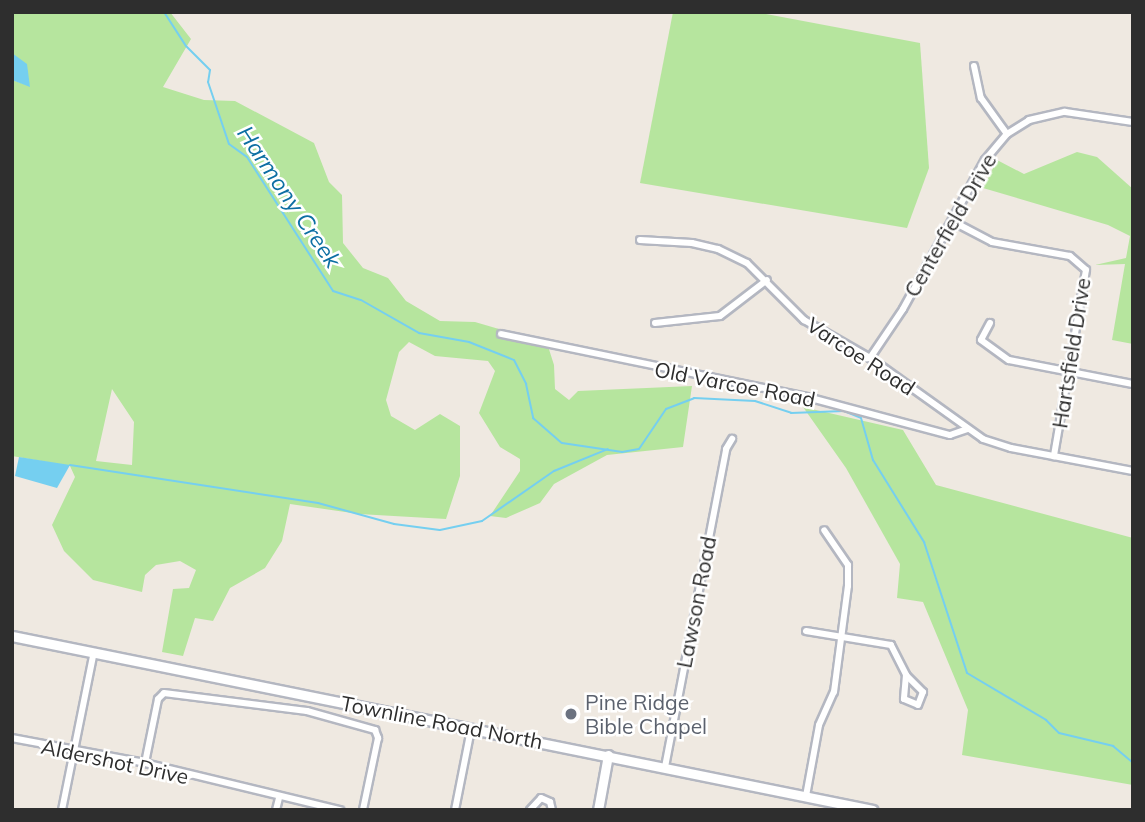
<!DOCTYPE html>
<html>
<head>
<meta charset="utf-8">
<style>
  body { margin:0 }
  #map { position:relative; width:1145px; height:822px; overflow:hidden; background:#efe9e1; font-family:Mulish,sans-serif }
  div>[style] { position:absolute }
  .green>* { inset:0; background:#b6e59e }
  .water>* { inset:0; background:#75cff0 }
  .stream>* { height:2px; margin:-1px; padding:0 1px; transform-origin:1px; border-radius:1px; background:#75cff0 }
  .roads { filter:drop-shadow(2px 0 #b4b7c1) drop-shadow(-2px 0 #b4b7c1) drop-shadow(0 2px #b4b7c1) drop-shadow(0 -2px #b4b7c1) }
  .minor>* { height:6px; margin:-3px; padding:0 3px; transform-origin:3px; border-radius:3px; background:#fff }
  .secondary>* { height:9px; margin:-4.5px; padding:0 4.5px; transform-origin:4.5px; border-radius:4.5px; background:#fff }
  .dots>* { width:19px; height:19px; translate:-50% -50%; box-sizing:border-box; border:4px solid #fff; border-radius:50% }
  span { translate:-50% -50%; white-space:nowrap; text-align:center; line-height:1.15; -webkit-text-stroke:5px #fff; paint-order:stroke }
  .street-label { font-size:21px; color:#2e2e2e }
  .worship-label { font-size:21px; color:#5b616d }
  .left { translate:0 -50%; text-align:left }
  .water-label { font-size:23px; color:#0d6fa3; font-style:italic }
  .frame { position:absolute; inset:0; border:14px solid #2e2e2e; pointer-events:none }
</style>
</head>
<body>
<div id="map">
  <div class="green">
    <div style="clip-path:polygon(evenodd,12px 12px,170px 12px,191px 39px,163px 87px,204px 100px,235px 101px,314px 143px,329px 182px,342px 195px,343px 243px,363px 268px,388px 278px,406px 301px,440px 321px,475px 322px,547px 343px,554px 365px,555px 389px,569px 400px,578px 391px,692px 386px,683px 447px,607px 455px,554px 484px,540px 503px,506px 518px,490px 516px,520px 471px,520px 459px,500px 447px,479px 413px,495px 371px,488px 361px,435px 356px,409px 342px,399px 352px,386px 400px,391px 416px,415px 430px,440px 414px,460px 426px,460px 476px,446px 519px,359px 514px,290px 504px,282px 541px,265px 568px,230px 588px,213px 621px,195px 618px,183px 656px,162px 652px,173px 589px,189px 588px,196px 570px,180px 561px,156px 565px,145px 575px,142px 592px,93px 580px,64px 551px,52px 525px,75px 477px,70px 466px,12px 456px,12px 80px,30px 86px,12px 54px,12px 12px,112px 389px,134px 422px,132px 465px,96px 461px,112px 389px)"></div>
    <div style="clip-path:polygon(673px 12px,755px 12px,920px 43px,929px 168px,907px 228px,640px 183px)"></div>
    <div style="clip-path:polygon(1077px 152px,1097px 157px,1133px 189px,1133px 344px,1112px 340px,1125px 264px,1095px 265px,1126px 258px,1130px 236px,1108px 225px,983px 188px,997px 160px,1024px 174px)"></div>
    <div style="clip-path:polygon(803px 407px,903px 430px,936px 485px,1133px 538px,1133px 785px,962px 755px,968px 710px,923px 602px,897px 598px,900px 564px,846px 468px)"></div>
  </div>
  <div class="water">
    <div style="clip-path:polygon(12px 53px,27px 64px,30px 87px,12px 80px)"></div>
    <div style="clip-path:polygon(19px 457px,70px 465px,57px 488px,15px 476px)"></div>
  </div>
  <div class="stream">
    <div style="left:164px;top:12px;width:40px;rotate:57.1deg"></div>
    <div style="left:186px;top:46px;width:34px;rotate:45deg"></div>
    <div style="left:210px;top:70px;width:12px;rotate:99deg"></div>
    <div style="left:208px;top:82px;width:65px;rotate:71.3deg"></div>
    <div style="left:229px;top:144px;width:22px;rotate:36deg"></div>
    <div style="left:247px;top:157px;width:159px;rotate:57.3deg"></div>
    <div style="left:333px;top:291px;width:29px;rotate:18deg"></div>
    <div style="left:361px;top:300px;width:67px;rotate:29.6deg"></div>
    <div style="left:419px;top:333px;width:51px;rotate:10.2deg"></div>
    <div style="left:469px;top:342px;width:48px;rotate:21.8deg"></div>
    <div style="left:514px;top:360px;width:27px;rotate:63deg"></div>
    <div style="left:526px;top:384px;width:35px;rotate:78deg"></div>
    <div style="left:533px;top:418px;width:38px;rotate:41deg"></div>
    <div style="left:562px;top:443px;width:61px;rotate:8.5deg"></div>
    <div style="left:622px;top:452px;width:17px;rotate:-10deg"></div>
    <div style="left:639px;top:449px;width:48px;rotate:-56deg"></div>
    <div style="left:666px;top:409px;width:30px;rotate:-21deg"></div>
    <div style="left:694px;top:398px;width:61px;rotate:2.8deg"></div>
    <div style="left:755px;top:401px;width:38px;rotate:18deg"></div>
    <div style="left:791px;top:413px;width:53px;rotate:-2.2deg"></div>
    <div style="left:844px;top:411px;width:18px;rotate:22deg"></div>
    <div style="left:861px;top:418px;width:44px;rotate:74.1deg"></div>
    <div style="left:873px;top:460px;width:97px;rotate:58.1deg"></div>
    <div style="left:924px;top:542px;width:138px;rotate:71.8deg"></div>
    <div style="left:967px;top:673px;width:92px;rotate:30.7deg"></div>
    <div style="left:1046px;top:720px;width:18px;rotate:45deg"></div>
    <div style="left:1059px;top:733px;width:56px;rotate:13.5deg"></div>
    <div style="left:1113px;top:746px;width:26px;rotate:40deg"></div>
    <div style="left:70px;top:465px;width:251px;rotate:8.7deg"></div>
    <div style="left:318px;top:503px;width:79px;rotate:15.4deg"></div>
    <div style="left:394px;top:524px;width:46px;rotate:7.4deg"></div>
    <div style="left:440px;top:530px;width:43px;rotate:-12.1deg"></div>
    <div style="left:482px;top:521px;width:88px;rotate:-34.8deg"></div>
    <div style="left:554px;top:471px;width:58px;rotate:-22.2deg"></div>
  </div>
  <div class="roads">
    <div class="minor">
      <div style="left:974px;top:66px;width:33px;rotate:78deg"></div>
      <div style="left:981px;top:98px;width:44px;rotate:54.2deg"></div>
      <div style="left:952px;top:221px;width:45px;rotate:27.7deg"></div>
      <div style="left:992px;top:242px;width:79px;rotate:10.2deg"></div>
      <div style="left:1070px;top:256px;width:21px;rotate:41deg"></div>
      <div style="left:1086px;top:270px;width:189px;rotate:99.8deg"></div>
      <div style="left:640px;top:240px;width:52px;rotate:3.3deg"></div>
      <div style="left:692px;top:243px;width:27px;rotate:13deg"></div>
      <div style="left:718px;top:249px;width:32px;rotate:26deg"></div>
      <div style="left:747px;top:263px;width:81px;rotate:45deg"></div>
      <div style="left:804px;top:320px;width:76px;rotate:29.9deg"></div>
      <div style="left:870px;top:358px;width:139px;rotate:35.6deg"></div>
      <div style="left:983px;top:439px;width:29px;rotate:18deg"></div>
      <div style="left:1011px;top:448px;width:124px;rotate:10.7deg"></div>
      <div style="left:655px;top:323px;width:65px;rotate:-6.1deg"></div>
      <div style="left:720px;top:316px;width:59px;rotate:-37.5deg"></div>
      <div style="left:990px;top:323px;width:19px;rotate:118deg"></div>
      <div style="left:981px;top:340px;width:34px;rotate:36deg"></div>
      <div style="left:1009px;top:360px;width:126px;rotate:11deg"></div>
      <div style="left:501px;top:334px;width:312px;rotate:11.6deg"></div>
      <div style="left:807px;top:397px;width:148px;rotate:14.9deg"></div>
      <div style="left:950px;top:435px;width:18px;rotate:-19deg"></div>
      <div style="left:870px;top:358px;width:59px;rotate:-56deg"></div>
      <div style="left:903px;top:309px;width:170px;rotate:-61.2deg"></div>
      <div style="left:985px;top:160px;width:34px;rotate:-50deg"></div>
      <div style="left:1007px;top:134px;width:26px;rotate:-32deg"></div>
      <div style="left:1029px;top:120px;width:37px;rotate:-13deg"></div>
      <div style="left:1065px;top:112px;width:69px;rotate:8.4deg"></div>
      <div style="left:806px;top:631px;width:86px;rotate:9.4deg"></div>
      <div style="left:891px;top:645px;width:34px;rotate:63deg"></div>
      <div style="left:906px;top:675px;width:24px;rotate:95deg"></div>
      <div style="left:904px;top:699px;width:15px;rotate:23deg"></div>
      <div style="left:918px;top:705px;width:14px;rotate:-69deg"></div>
      <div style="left:923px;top:692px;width:24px;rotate:-135deg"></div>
      <div style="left:12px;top:738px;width:135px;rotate:10.6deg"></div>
      <div style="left:145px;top:763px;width:201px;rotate:13.6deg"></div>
      <div style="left:145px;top:763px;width:65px;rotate:-78.5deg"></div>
      <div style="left:158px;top:699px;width:8px;rotate:-45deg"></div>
      <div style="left:164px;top:693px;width:144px;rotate:7.2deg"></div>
      <div style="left:307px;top:711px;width:71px;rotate:15.6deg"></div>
      <div style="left:375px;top:730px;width:9px;rotate:69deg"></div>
      <div style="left:378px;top:738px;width:74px;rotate:101.8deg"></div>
      <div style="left:665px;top:767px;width:324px;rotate:-79.1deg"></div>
      <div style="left:726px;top:449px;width:12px;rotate:-59deg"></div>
      <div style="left:806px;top:796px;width:72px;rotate:-79.6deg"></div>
      <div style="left:819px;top:725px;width:36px;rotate:-66deg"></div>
      <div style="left:834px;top:692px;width:107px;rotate:-82.5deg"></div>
      <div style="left:848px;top:586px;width:21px;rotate:-90deg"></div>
      <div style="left:848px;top:565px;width:42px;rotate:-124.4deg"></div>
      <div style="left:62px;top:810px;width:161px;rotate:-78.6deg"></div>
      <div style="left:276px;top:810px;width:12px;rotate:-76deg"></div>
      <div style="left:455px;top:810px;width:83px;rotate:-78.8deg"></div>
      <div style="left:530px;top:810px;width:16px;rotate:-47deg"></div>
      <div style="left:541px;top:798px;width:10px;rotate:24deg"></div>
      <div style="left:550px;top:802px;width:8px;rotate:76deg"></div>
    </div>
    <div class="secondary">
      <div style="left:12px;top:636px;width:878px;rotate:11.43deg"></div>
      <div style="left:598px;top:810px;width:56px;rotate:-79.7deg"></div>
    </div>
  </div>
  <div class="dots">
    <div style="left:571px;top:714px;background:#6b7280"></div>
  </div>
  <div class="street-label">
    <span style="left:950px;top:225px;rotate:-60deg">Centerfield Drive</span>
    <span style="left:1071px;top:353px;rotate:-81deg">Hartsfield Drive</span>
    <span style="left:861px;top:356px;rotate:33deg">Varcoe Road</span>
    <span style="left:735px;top:384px;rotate:11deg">Old Varcoe Road</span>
    <span style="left:696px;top:602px;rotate:-79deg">Lawson Road</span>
    <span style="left:442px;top:722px;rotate:11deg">Townline Road North</span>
    <span style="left:115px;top:761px;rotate:12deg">Aldershot Drive</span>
  </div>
  <div class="worship-label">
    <span class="left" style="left:585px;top:714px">Pine Ridge<br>Bible Chapel</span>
  </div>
  <div class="water-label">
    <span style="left:289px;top:197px;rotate:56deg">Harmony Creek</span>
  </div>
  <div class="frame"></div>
</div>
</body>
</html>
